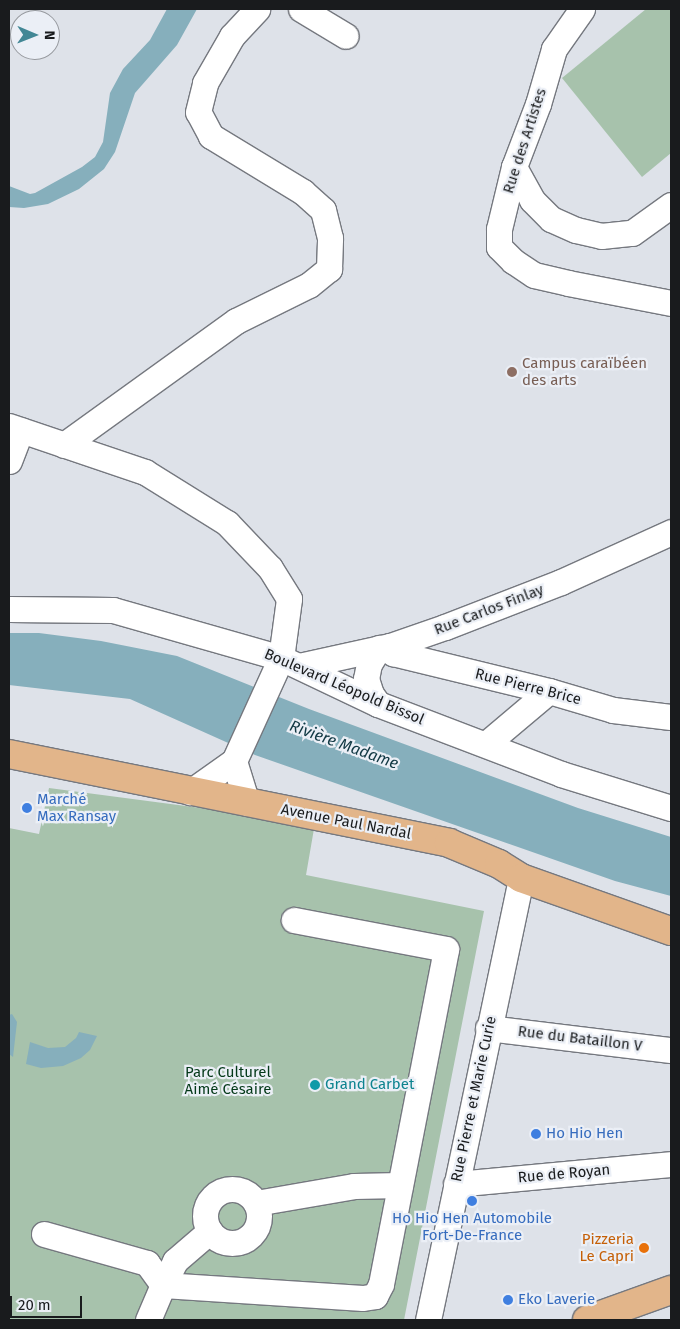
<!DOCTYPE html>
<html>
<head>
<meta charset="utf-8">
<style>
  body { margin:0 }
  #map { position:relative; width:680px; height:1329px; overflow:hidden; background:#dee2e9; font-family:"Fira Sans",sans-serif }
  div>[style] { position:absolute }
  .green>* { inset:0; background:#a7c2ac }
  .water>* { inset:0; background:#86afbc }
  .roads { filter:drop-shadow(1px 0 #75787f) drop-shadow(-1px 0 #75787f) drop-shadow(0 1px #75787f) drop-shadow(0 -1px #75787f) }
  .minor>* { height:25px; margin:-12.5px; padding:0 12.5px; transform-origin:12.5px; border-radius:12.5px; background:#fff }
  .minor>.ring { margin:-12.5px; padding:0; box-sizing:content-box; background:none; border:25px solid #fff; border-radius:50% }
  .major>* { height:28px; margin:-14px; padding:0 14px; transform-origin:14px; border-radius:14px; background:#e2b58a }
  .dots>* { width:14px; height:14px; translate:-50% -50%; box-sizing:border-box; border:2px solid #ebeff6; border-radius:50% }
  span { translate:-50% -50%; white-space:nowrap; text-align:center; line-height:1.15; -webkit-text-stroke:4.5px #ebeff6; paint-order:stroke }
  .street-label { font-size:15px; color:#191b1d }
  .education-label { font-size:15px; color:#785e54 }
  .left { translate:0 -50%; text-align:left }
  .shop-label { font-size:15px; color:#366cbe }
  .park-label { font-size:15px; color:#043919 }
  .culture-label { font-size:15px; color:#0d838f }
  .food-label { font-size:15px; color:#c56008 }
  .right { translate:-100% -50%; text-align:right }
  .water-label { font-size:16px; color:#113843; font-style:italic }
  .frame { position:absolute; inset:0; border:10px solid #191b1d; pointer-events:none }
  .north { position:absolute; left:10px; top:10px; width:50px; height:50px; box-sizing:border-box; background:#ebeff6; border:1px solid #979a9f; border-radius:50%; rotate:91deg; font-size:14px; font-weight:700; line-height:20px; text-align:center; color:#191b1d }
  .north::after { content:''; display:block; margin:auto; width:18px; height:22px; background:#428795; clip-path:polygon(50% 0,100% 100%,50% 72%,0 100%) }
  .scale { position:absolute; left:10px; top:1296px; width:72px; height:22px; box-sizing:border-box; border:2px solid #191b1d; border-top:0; padding-left:6px; font-size:15px; line-height:18px; white-space:nowrap; color:#191b1d; -webkit-text-stroke:4px #ebeff6; paint-order:stroke }
</style>
</head>
<body>
<div id="map">
  <div class="green">
    <div style="clip-path:polygon(646px 9px,671px 9px,671px 153px,642px 177px,562px 78px)"></div>
    <div style="clip-path:polygon(49px 788px,315px 823px,306px 875px,484px 911px,404px 1320px,9px 1320px,9px 828px,39px 834px)"></div>
  </div>
  <div class="water">
    <div style="clip-path:polygon(167px 9px,197px 9px,177px 45px,135px 93px,115px 152px,104px 169px,79px 189px,48px 204px,24px 208px,9px 207px,9px 186px,30px 194px,35px 193px,82px 167px,95px 157px,103px 142px,110px 93px,123px 69px,150px 40px)"></div>
    <div style="clip-path:polygon(9px 633px,39px 633px,101px 641px,177px 656px,309px 709px,578px 808px,671px 837px,671px 896px,615px 881px,255px 755px,130px 699px,9px 685px)"></div>
    <div style="clip-path:polygon(12px 1014px,17px 1022px,13px 1057px,9px 1054px,9px 1015px)"></div>
    <div style="clip-path:polygon(79px 1032px,97px 1036px,90px 1050px,81px 1058px,63px 1066px,41px 1068px,26px 1064px,30px 1042px,48px 1048px,65px 1047px,76px 1038px)"></div>
  </div>
  <div class="roads">
    <div class="minor">
      <div style="left:301px;top:9px;width:52px;rotate:31deg"></div>
      <div style="left:582px;top:9px;width:49px;rotate:125deg"></div>
      <div style="left:554px;top:49px;width:57px;rotate:106.2deg"></div>
      <div style="left:538px;top:104px;width:67px;rotate:110.9deg"></div>
      <div style="left:514px;top:167px;width:64px;rotate:103.6deg"></div>
      <div style="left:499px;top:229px;width:18px;rotate:90deg"></div>
      <div style="left:499px;top:247px;width:20px;rotate:45deg"></div>
      <div style="left:513px;top:261px;width:25px;rotate:34deg"></div>
      <div style="left:534px;top:275px;width:35px;rotate:13deg"></div>
      <div style="left:568px;top:283px;width:105px;rotate:11deg"></div>
      <div style="left:514px;top:167px;width:38px;rotate:61deg"></div>
      <div style="left:532px;top:200px;width:27px;rotate:45deg"></div>
      <div style="left:551px;top:219px;width:27px;rotate:24deg"></div>
      <div style="left:576px;top:230px;width:26px;rotate:13deg"></div>
      <div style="left:601px;top:236px;width:31px;rotate:-6deg"></div>
      <div style="left:632px;top:233px;width:48px;rotate:-35.7deg"></div>
      <div style="left:9px;top:426px;width:144px;rotate:18.7deg"></div>
      <div style="left:145px;top:472px;width:97px;rotate:31.9deg"></div>
      <div style="left:227px;top:523px;width:62px;rotate:46.3deg"></div>
      <div style="left:270px;top:568px;width:36px;rotate:58deg"></div>
      <div style="left:289px;top:599px;width:60px;rotate:97.7deg"></div>
      <div style="left:281px;top:658px;width:113px;rotate:114.5deg"></div>
      <div style="left:234px;top:761px;width:54px;rotate:144.8deg"></div>
      <div style="left:64px;top:445px;width:212px;rotate:-35.8deg"></div>
      <div style="left:236px;top:321px;width:81px;rotate:-26.3deg"></div>
      <div style="left:309px;top:285px;width:26px;rotate:-39deg"></div>
      <div style="left:329px;top:269px;width:31px;rotate:-88deg"></div>
      <div style="left:330px;top:238px;width:29px;rotate:-104deg"></div>
      <div style="left:323px;top:210px;width:27px;rotate:-138deg"></div>
      <div style="left:303px;top:192px;width:108px;rotate:-148.7deg"></div>
      <div style="left:211px;top:136px;width:27px;rotate:-118deg"></div>
      <div style="left:198px;top:112px;width:30px;rotate:-76deg"></div>
      <div style="left:205px;top:83px;width:54px;rotate:-60.1deg"></div>
      <div style="left:232px;top:36px;width:37px;rotate:-47deg"></div>
      <div style="left:9px;top:461px;width:33px;rotate:-69deg"></div>
      <div style="left:9px;top:609px;width:104px;rotate:0.6deg"></div>
      <div style="left:113px;top:610px;width:175px;rotate:15.9deg"></div>
      <div style="left:281px;top:658px;width:107px;rotate:25.4deg"></div>
      <div style="left:378px;top:704px;width:196px;rotate:20.9deg"></div>
      <div style="left:561px;top:774px;width:115px;rotate:17.2deg"></div>
      <div style="left:390px;top:646px;width:8px;rotate:67deg"></div>
      <div style="left:393px;top:653px;width:161px;rotate:13.7deg"></div>
      <div style="left:549px;top:691px;width:67px;rotate:16.5deg"></div>
      <div style="left:613px;top:710px;width:58px;rotate:6.9deg"></div>
      <div style="left:299px;top:666px;width:93px;rotate:-12.4deg"></div>
      <div style="left:390px;top:646px;width:58px;rotate:-19.1deg"></div>
      <div style="left:445px;top:627px;width:124px;rotate:-21.2deg"></div>
      <div style="left:561px;top:582px;width:121px;rotate:-24.4deg"></div>
      <div style="left:378px;top:704px;width:12px;rotate:-125deg"></div>
      <div style="left:371px;top:694px;width:16px;rotate:-108deg"></div>
      <div style="left:366px;top:679px;width:15px;rotate:-79deg"></div>
      <div style="left:369px;top:664px;width:19px;rotate:-58deg"></div>
      <div style="left:486px;top:744px;width:82px;rotate:-40.1deg"></div>
      <div style="left:234px;top:761px;width:44px;rotate:72.8deg"></div>
      <div style="left:488px;top:1028px;width:184px;rotate:6.9deg"></div>
      <div style="left:456px;top:1184px;width:216px;rotate:-5.3deg"></div>
      <div class="ring" style="left:205px;top:1189px;width:29px;height:29px"></div>
      <div style="left:256px;top:1203px;width:99px;rotate:-9.8deg"></div>
      <div style="left:354px;top:1186px;width:46px;rotate:-1.2deg"></div>
      <div style="left:44px;top:1234px;width:107px;rotate:15.7deg"></div>
      <div style="left:147px;top:1263px;width:27px;rotate:54deg"></div>
      <div style="left:163px;top:1285px;width:27px;rotate:-63deg"></div>
      <div style="left:175px;top:1261px;width:46px;rotate:-40.6deg"></div>
      <div style="left:148px;top:1320px;width:38px;rotate:-67deg"></div>
      <div style="left:163px;top:1285px;width:200px;rotate:3.7deg"></div>
      <div style="left:363px;top:1298px;width:12px;rotate:-9deg"></div>
      <div style="left:375px;top:1296px;width:13px;rotate:-63deg"></div>
      <div style="left:381px;top:1284px;width:341px;rotate:-79deg"></div>
      <div style="left:446px;top:949px;width:155px;rotate:-169.2deg"></div>
      <div style="left:428px;top:1320px;width:452px;rotate:-78.1deg"></div>
    </div>
    <div class="major">
      <div style="left:9px;top:754px;width:449px;rotate:11.4deg"></div>
      <div style="left:449px;top:843px;width:54px;rotate:22.8deg"></div>
      <div style="left:499px;top:864px;width:26px;rotate:32deg"></div>
      <div style="left:521px;top:878px;width:159px;rotate:19.5deg"></div>
      <div style="left:587px;top:1320px;width:89px;rotate:-19.7deg"></div>
    </div>
  </div>
  <div class="dots">
    <div style="left:512px;top:372px;background:#8d6e63"></div>
    <div style="left:27px;top:808px;background:#3f7fe0"></div>
    <div style="left:315px;top:1085px;background:#0f9aa8"></div>
    <div style="left:536px;top:1134px;background:#3f7fe0"></div>
    <div style="left:472px;top:1201px;background:#3f7fe0"></div>
    <div style="left:644px;top:1248px;background:#e8710a"></div>
    <div style="left:508px;top:1300px;background:#3f7fe0"></div>
  </div>
  <div class="street-label">
    <span style="left:525px;top:141px;rotate:-72deg">Rue des Artistes</span>
    <span style="left:489px;top:610px;rotate:-21deg">Rue Carlos Finlay</span>
    <span style="left:344px;top:687px;rotate:23deg">Boulevard Léopold Bissol</span>
    <span style="left:528px;top:687px;rotate:14deg">Rue Pierre Brice</span>
    <span style="left:346px;top:822px;rotate:11deg">Avenue Paul Nardal</span>
    <span style="left:580px;top:1039px;rotate:7deg">Rue du Bataillon V</span>
    <span style="left:474px;top:1099px;rotate:-78deg">Rue Pierre et Marie Curie</span>
    <span style="left:564px;top:1174px;rotate:-5deg">Rue de Royan</span>
  </div>
  <div class="education-label">
    <span class="left" style="left:522px;top:372px">Campus caraïbéen<br>des arts</span>
  </div>
  <div class="shop-label">
    <span class="left" style="left:37px;top:808px">Marché<br>Max Ransay</span>
    <span class="left" style="left:546px;top:1134px">Ho Hio Hen</span>
    <span style="left:472px;top:1227px">Ho Hio Hen Automobile<br>Fort-De-France</span>
    <span class="left" style="left:518px;top:1300px">Eko Laverie</span>
  </div>
  <div class="park-label">
    <span style="left:228px;top:1081px">Parc Culturel<br>Aimé Césaire</span>
  </div>
  <div class="culture-label">
    <span class="left" style="left:325px;top:1085px">Grand Carbet</span>
  </div>
  <div class="food-label">
    <span class="right" style="left:634px;top:1248px">Pizzeria<br>Le Capri</span>
  </div>
  <div class="water-label">
    <span style="left:344px;top:745px;rotate:20deg">Rivière Madame</span>
  </div>
  <div class="frame"></div>
  <div class="north">N</div>
  <div class="scale">20 m</div>
</div>
</body>
</html>
